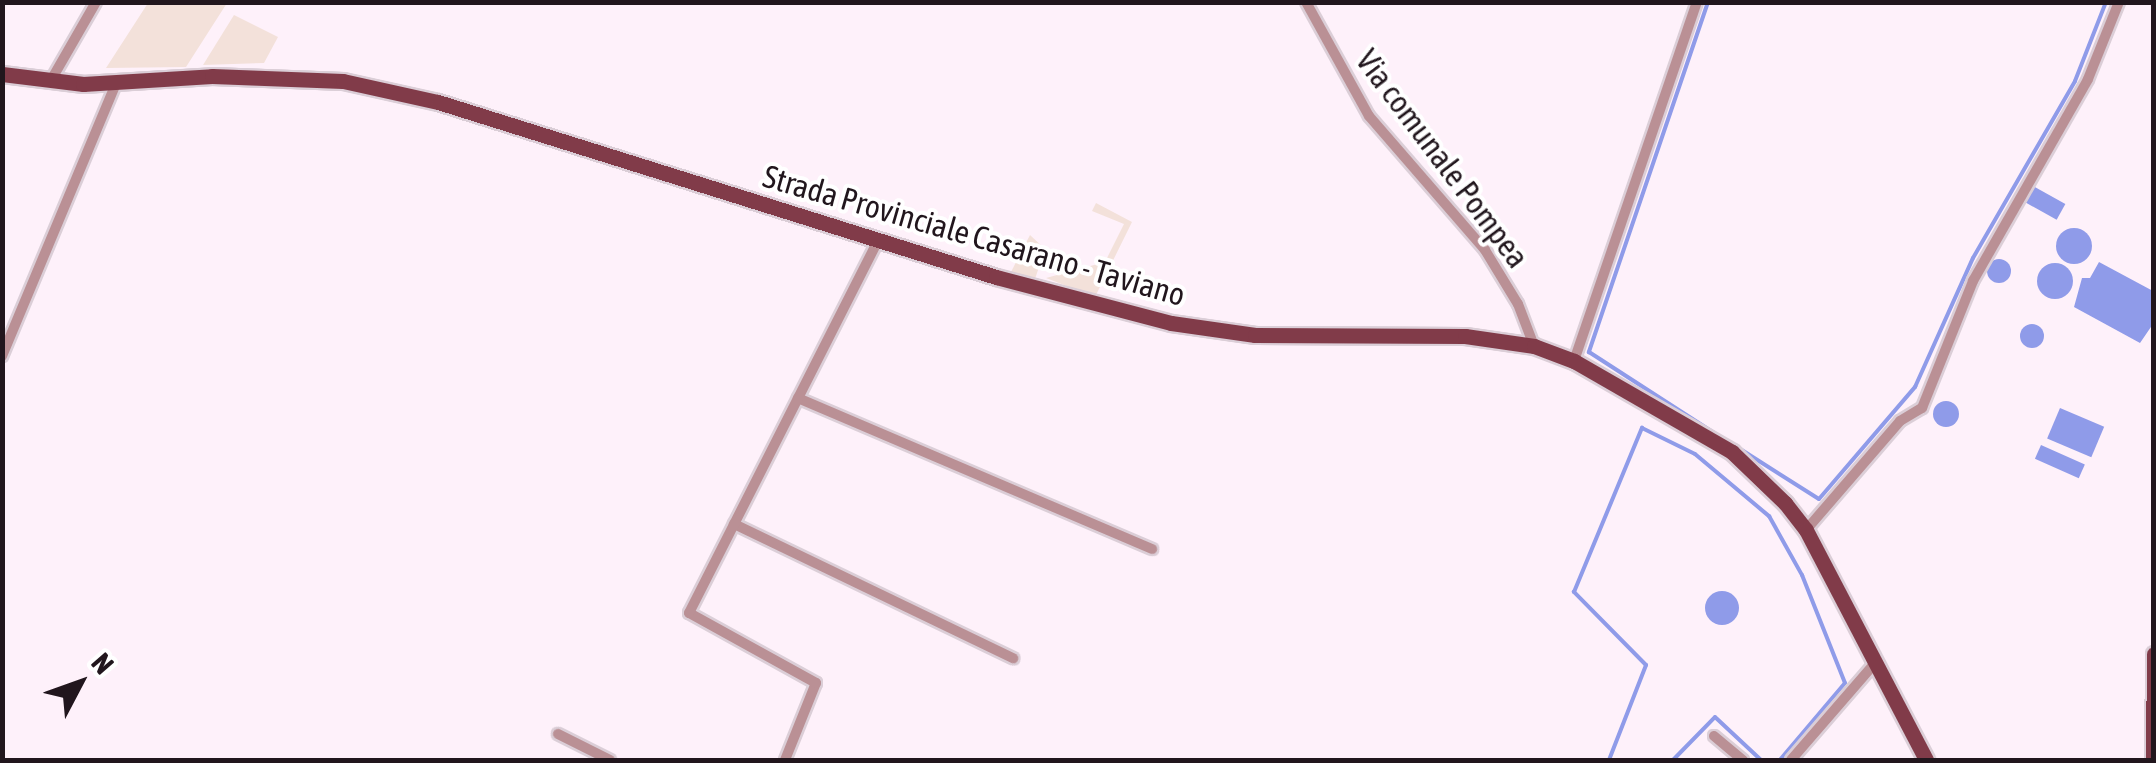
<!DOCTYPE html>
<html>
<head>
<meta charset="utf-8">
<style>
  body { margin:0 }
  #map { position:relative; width:2156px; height:763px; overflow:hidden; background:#fef1fa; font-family:"Asap Condensed",sans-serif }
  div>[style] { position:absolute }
  .green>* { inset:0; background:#f3e1da }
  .water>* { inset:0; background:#8f9be9; transform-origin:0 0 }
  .round { border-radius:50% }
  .stream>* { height:4px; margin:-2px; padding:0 2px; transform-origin:2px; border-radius:2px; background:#8f9be9 }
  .roads { filter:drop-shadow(2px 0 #dbced7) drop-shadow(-2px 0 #dbced7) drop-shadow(0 2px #dbced7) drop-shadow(0 -2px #dbced7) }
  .street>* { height:10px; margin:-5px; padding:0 5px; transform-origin:5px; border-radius:5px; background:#ba9095 }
  .primary>* { height:15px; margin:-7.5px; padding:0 7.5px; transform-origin:7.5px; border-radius:7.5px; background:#813b49 }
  span { translate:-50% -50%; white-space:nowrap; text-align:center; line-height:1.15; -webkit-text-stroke:8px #fff; paint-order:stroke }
  .street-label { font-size:32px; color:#21161d }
  .frame { position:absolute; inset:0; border:5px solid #21161d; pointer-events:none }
  .north { position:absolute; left:30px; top:633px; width:100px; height:100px; -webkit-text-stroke:8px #fff; paint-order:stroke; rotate:49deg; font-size:28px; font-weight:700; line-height:40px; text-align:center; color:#21161d }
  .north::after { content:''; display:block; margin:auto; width:35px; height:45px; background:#21161d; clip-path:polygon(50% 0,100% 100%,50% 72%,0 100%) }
</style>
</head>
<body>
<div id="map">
  <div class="green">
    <div style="clip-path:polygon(148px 3px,148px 2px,227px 3px,186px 67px,106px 68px)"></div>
    <div style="clip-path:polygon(234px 15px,278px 37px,264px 63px,203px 65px)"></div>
    <div style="clip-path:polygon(1096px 203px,1132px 222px,1095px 297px,1046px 278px,1105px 262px,1124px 224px,1092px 211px)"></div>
    <div style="clip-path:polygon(1030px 235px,1045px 249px,1035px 279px,1011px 272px)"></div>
  </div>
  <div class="water">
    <div style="left:2033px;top:186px;width:37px;height:18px;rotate:29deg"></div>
    <div class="round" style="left:2056px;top:228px;width:36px;height:36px"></div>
    <div class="round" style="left:1987px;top:259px;width:24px;height:24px"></div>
    <div style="clip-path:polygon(2099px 262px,2153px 291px,2153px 324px,2140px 343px,2074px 307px,2082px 278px,2090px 278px)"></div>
    <div class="round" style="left:2037px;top:263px;width:36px;height:36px"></div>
    <div class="round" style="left:2020px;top:324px;width:24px;height:24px"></div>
    <div class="round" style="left:1933px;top:401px;width:26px;height:26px"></div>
    <div style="left:2060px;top:408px;width:48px;height:33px;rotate:23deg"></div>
    <div style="left:2041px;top:445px;width:48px;height:15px;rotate:24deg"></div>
    <div class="round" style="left:1705px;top:591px;width:34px;height:34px"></div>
  </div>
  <div class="stream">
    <div style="left:1708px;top:2px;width:370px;rotate:108.8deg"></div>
    <div style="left:1589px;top:352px;width:162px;rotate:32.9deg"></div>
    <div style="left:1737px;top:447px;width:97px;rotate:32.4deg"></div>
    <div style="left:1819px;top:499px;width:148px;rotate:-49.4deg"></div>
    <div style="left:1915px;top:387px;width:141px;rotate:-65.8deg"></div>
    <div style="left:1973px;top:258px;width:204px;rotate:-60deg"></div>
    <div style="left:2075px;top:81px;width:85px;rotate:-68.6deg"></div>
    <div style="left:1609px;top:760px;width:102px;rotate:-68.7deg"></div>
    <div style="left:1646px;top:665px;width:103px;rotate:-134.6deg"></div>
    <div style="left:1574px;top:592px;width:178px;rotate:-67.5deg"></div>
    <div style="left:1642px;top:428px;width:59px;rotate:26.1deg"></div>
    <div style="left:1695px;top:454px;width:97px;rotate:40deg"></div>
    <div style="left:1769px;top:516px;width:68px;rotate:60.8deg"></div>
    <div style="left:1802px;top:575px;width:116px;rotate:68.3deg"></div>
    <div style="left:1845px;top:683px;width:101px;rotate:130.2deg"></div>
    <div style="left:1673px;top:760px;width:60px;rotate:-45.7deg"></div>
    <div style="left:1715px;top:717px;width:63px;rotate:43.1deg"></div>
  </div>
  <div class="roads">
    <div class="street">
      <div style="left:1306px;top:2px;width:130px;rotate:61.1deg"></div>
      <div style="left:1369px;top:116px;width:177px;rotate:49.1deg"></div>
      <div style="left:1485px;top:250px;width:63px;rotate:58.6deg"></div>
      <div style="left:1518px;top:304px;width:45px;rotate:69.1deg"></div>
      <div style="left:50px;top:82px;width:92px;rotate:-60.1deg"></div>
      <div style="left:2px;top:356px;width:296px;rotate:-67.3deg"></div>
      <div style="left:1574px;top:361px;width:379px;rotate:-71.1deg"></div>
      <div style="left:798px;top:398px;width:385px;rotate:23.1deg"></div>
      <div style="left:734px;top:524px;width:310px;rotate:25.7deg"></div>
      <div style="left:1806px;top:530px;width:144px;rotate:-49.2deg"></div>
      <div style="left:1900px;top:421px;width:26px;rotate:-31deg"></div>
      <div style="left:1922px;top:408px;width:137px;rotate:-68.1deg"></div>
      <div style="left:1973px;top:281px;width:232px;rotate:-60.3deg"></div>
      <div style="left:2088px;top:79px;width:83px;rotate:-68.1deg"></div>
      <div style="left:558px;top:734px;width:58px;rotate:26.6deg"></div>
      <div style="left:1714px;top:736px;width:38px;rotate:40deg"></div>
      <div style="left:785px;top:760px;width:83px;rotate:-68.1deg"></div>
      <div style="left:816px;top:683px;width:145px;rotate:-151.1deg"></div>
      <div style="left:689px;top:613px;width:420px;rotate:-63.1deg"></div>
      <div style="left:1791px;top:760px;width:128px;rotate:-49.1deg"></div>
    </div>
    <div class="primary">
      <div style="left:2px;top:74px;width:82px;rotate:7deg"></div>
      <div style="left:83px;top:84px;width:129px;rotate:-3.5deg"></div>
      <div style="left:212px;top:76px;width:131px;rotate:2.2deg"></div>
      <div style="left:343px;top:81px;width:97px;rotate:12.5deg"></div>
      <div style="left:438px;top:102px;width:585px;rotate:17.41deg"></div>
      <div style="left:996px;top:277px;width:181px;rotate:14.7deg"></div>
      <div style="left:1171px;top:323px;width:85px;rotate:8.1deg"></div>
      <div style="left:1255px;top:335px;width:210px;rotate:0.3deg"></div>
      <div style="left:1465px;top:336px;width:70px;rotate:8.2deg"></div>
      <div style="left:1534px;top:346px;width:43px;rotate:20.6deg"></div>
      <div style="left:1574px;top:361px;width:182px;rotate:29.9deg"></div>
      <div style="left:1732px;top:452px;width:74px;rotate:43.9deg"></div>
      <div style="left:1785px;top:503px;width:34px;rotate:52deg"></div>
      <div style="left:1806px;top:530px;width:259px;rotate:62.4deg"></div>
      <div style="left:2153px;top:760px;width:106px;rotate:-89.5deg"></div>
    </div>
  </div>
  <div class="street-label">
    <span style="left:1442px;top:159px;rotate:53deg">Via comunale Pompea</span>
    <span style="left:974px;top:236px;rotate:16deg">Strada Provinciale Casarano - Taviano</span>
  </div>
  <div class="frame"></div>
  <div class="north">N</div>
</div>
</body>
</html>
